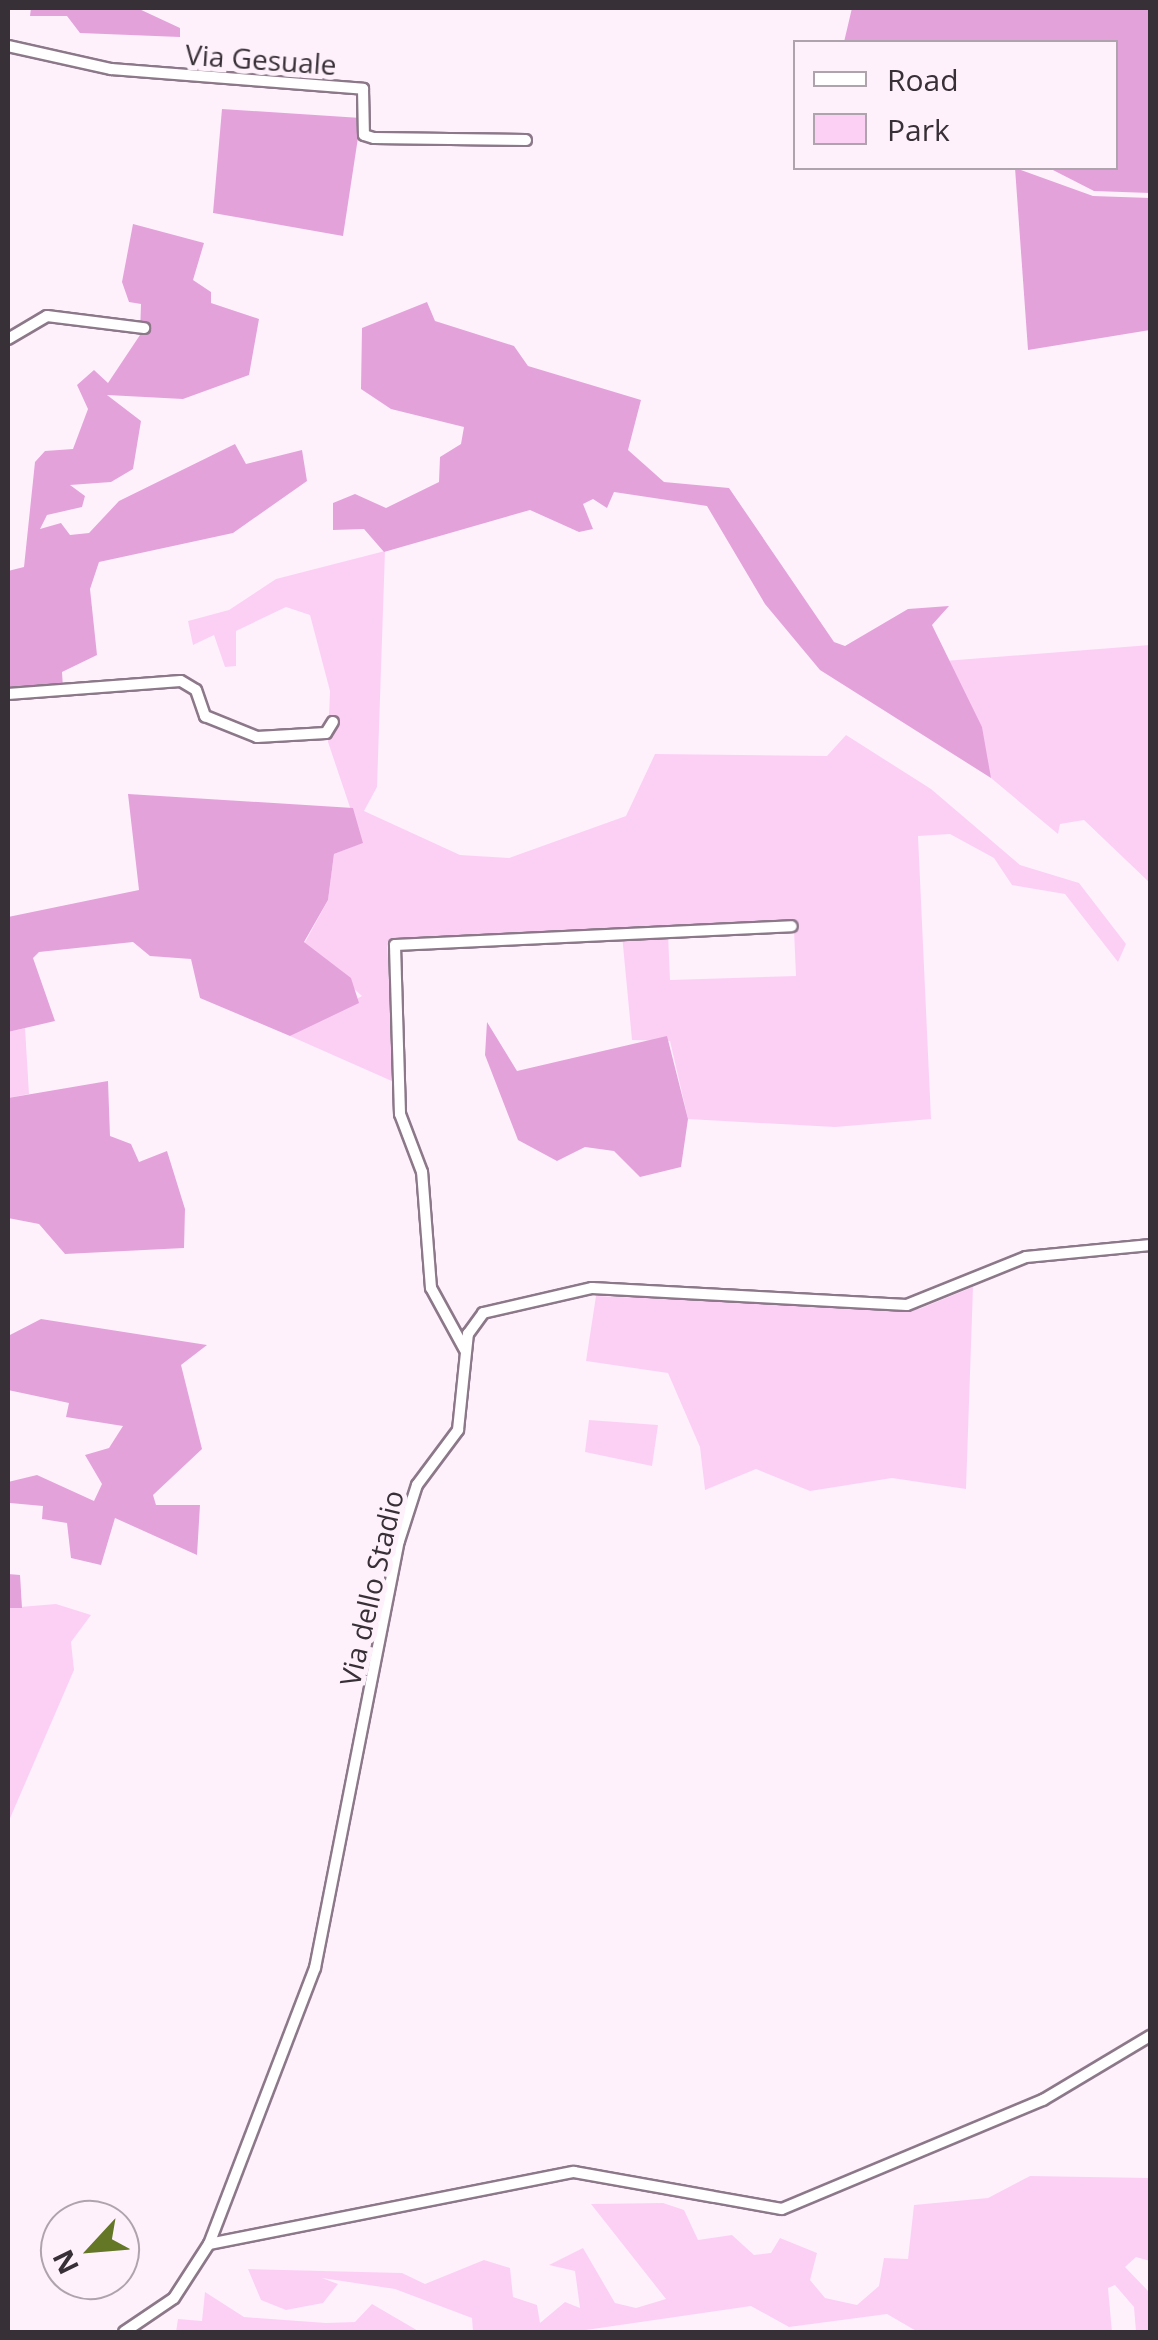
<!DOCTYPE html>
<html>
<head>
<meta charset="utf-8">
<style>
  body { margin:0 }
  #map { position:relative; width:1158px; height:2340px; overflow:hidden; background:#fef1fc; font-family:"Open Sans",sans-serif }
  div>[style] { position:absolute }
  .green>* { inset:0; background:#fcd0f5 }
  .forest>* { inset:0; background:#e4a2db }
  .roads { filter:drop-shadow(2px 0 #8c7889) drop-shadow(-2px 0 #8c7889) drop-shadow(0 2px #8c7889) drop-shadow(0 -2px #8c7889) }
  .street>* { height:10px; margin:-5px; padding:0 5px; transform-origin:5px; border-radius:5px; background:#fff }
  span { translate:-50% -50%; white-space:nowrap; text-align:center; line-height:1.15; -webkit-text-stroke:10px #fef1fc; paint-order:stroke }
  .street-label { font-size:28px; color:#383037 }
  .frame { position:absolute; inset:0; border:10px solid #383037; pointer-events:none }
  .legend { position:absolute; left:793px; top:40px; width:325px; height:130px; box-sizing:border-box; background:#fef1fc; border:2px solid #afa4ad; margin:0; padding:12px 18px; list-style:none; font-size:30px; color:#383037 }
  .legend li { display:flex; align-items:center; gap:20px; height:50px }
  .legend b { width:50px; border:2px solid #afa4ad }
  .north { position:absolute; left:40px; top:2200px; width:100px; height:100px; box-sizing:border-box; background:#fef1fc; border:2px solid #afa4ad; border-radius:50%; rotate:244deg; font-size:28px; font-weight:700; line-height:40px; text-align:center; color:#383037 }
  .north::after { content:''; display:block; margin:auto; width:35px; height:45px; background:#637726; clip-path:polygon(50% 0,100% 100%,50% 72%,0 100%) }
</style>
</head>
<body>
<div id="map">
  <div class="green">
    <div style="clip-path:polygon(evenodd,385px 551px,377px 787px,364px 811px,460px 855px,509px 858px,626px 816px,655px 754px,827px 756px,846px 735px,931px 789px,1020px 865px,1079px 883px,1126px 944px,1118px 962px,1065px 894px,1012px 885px,994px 858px,950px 834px,918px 836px,931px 1119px,835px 1127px,688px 1119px,670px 1041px,632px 1040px,622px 935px,398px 948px,387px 941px,394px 1082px,290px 1036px,362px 996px,304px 944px,328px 900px,334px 854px,362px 843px,328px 742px,330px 691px,310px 615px,286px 607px,236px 631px,236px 666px,225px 667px,214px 635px,193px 645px,188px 621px,229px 610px,276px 579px,385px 551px,794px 930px,796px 976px,670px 980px,668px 933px,794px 930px)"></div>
    <div style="clip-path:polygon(1150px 645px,1150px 883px,1084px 820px,1060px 824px,1058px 834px,991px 778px,944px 661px)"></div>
    <div style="clip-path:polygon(25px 1028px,29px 1094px,8px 1098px,8px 1032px)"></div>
    <div style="clip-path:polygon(973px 1287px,966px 1489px,892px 1478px,810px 1491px,756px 1469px,705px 1490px,700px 1447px,668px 1373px,586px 1361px,596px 1296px,919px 1309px)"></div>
    <div style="clip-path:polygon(589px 1420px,658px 1425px,652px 1466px,585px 1452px)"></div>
    <div style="clip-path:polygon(56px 1604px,91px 1615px,71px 1642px,74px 1670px,8px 1823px,8px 1608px)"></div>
    <div style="clip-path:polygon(1030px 2176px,1150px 2178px,1150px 2261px,1136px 2257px,1125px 2267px,1150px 2293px,1150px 2332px,1136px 2332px,1134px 2307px,1115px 2285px,1108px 2288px,1112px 2332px,918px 2332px,887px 2314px,789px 2327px,751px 2306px,572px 2332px,473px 2332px,472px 2318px,395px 2289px,322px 2278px,338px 2284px,323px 2303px,286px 2310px,261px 2300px,248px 2269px,402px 2273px,425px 2284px,484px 2260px,510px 2268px,513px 2297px,537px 2305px,540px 2323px,565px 2302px,580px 2308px,575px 2271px,549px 2265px,583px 2248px,615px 2303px,636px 2308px,666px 2299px,591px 2204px,663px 2203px,684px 2210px,698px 2240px,732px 2235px,754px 2255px,771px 2253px,780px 2238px,817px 2253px,810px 2280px,825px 2298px,857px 2305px,879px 2286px,884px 2258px,908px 2259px,914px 2205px,988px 2198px)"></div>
    <div style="clip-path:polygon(205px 2292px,244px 2317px,326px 2323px,355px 2322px,372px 2304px,420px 2332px,176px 2332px,178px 2319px,202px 2321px)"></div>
  </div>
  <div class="forest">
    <div style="clip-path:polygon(31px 8px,137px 8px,180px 28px,180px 37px,80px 33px,67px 16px,30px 16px)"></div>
    <div style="clip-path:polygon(852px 8px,1150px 8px,1150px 193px,1094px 191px,1049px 168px,1116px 168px,1116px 42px,844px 42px)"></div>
    <div style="clip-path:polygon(222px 109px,361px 118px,343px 236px,213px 213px)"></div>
    <div style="clip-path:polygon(1015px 168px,1093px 196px,1150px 198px,1150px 330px,1028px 350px)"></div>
    <div style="clip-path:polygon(133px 224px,204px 243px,193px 280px,211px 292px,211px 303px,259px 319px,249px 375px,183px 399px,107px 395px,141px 421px,133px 469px,111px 482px,70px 485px,85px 496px,82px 507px,47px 515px,40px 529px,61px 523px,70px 535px,89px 533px,119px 501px,235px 444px,246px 464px,302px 450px,307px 481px,233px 533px,99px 562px,90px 589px,97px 655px,62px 672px,63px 688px,8px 691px,8px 571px,24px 567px,35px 462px,45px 451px,73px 449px,88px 409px,77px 385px,94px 370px,108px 383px,140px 335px,141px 304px,129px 302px,122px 282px)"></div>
    <div style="clip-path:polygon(427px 302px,435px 321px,514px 346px,528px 366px,641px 400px,628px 450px,664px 482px,729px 488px,834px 642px,845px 646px,908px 609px,949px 606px,932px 625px,982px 727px,991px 778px,820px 670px,765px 604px,707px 506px,614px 492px,607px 508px,593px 499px,583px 504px,593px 529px,579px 532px,530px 510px,384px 552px,364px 529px,333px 530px,333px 503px,355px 494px,386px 508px,439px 482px,440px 457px,461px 444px,464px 427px,391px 409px,361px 389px,362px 328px)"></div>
    <div style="clip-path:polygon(128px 794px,353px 808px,363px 843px,334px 854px,328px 900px,304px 942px,351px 978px,359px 1003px,290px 1036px,200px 998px,191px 959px,150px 956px,133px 942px,39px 952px,33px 958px,55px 1021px,8px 1032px,8px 917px,139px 890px)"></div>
    <div style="clip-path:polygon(487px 1022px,517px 1071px,667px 1036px,688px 1119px,681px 1167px,640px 1177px,614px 1151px,585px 1147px,557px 1161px,518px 1140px,485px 1055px)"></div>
    <div style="clip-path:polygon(108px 1081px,110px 1136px,131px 1144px,139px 1162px,167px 1151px,185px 1209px,184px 1248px,65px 1254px,39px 1224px,8px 1218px,8px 1098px)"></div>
    <div style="clip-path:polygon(41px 1319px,207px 1345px,181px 1365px,202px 1449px,153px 1495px,156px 1505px,200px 1505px,197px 1555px,115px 1518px,101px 1565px,71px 1558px,67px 1523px,42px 1519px,43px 1506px,10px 1503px,8px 1518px,8px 1482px,37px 1475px,94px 1501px,102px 1484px,85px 1455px,109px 1448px,123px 1426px,66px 1417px,69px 1403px,8px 1390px,8px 1336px)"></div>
    <div style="clip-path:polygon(8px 1574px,20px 1575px,22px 1608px,8px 1608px)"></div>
  </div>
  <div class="roads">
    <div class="street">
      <div style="left:8px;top:46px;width:106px;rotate:12.6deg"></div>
      <div style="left:111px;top:69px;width:253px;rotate:4.5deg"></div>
      <div style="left:363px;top:89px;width:46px;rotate:88.8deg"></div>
      <div style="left:364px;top:135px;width:10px;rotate:17deg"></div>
      <div style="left:374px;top:138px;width:152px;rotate:0.8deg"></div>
      <div style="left:8px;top:339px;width:45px;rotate:-30.5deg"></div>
      <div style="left:47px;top:316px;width:98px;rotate:7.1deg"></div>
      <div style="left:8px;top:694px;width:173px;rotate:-4.3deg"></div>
      <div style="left:181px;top:681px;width:17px;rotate:31deg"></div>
      <div style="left:196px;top:690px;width:28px;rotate:71deg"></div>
      <div style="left:205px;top:716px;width:56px;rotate:22deg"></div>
      <div style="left:257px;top:737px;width:69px;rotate:-3.3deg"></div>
      <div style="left:326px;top:733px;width:13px;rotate:-58deg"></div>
      <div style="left:465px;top:1350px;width:71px;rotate:-118.7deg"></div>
      <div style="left:431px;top:1288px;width:116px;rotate:-94.4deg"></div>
      <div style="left:422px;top:1172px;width:62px;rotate:-110.8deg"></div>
      <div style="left:400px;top:1114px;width:169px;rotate:-91.7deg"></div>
      <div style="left:395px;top:945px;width:397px;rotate:-2.7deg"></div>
      <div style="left:209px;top:2244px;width:372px;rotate:-11.2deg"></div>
      <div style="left:574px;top:2172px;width:211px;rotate:10.1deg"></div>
      <div style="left:782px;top:2209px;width:283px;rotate:-22.7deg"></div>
      <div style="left:1043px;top:2100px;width:125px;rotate:-30.9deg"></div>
      <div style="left:124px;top:2332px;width:60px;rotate:-34.2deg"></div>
      <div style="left:174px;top:2298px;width:64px;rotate:-57.1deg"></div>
      <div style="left:209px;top:2244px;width:296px;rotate:-69deg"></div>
      <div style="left:315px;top:1968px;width:435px;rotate:-78.9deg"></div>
      <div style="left:399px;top:1541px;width:59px;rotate:-72.2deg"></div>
      <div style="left:417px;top:1485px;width:69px;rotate:-53.3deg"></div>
      <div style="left:458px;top:1430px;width:97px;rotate:-84.1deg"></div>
      <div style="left:468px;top:1334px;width:26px;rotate:-54deg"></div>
      <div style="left:483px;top:1313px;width:112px;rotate:-12.9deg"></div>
      <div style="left:592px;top:1288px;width:315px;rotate:3.1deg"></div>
      <div style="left:907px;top:1305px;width:128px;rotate:-22deg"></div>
      <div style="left:1026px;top:1257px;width:125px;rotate:-5.5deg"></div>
    </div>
  </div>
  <div class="street-label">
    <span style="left:261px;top:59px;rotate:4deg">Via Gesuale</span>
    <span style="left:371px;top:1588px;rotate:-77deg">Via dello Stadio</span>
  </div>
  <div class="frame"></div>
  <ul class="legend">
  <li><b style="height:12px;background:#fff"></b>Road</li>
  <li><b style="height:28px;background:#fcd0f5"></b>Park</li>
  </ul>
  <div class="north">N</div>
</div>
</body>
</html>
